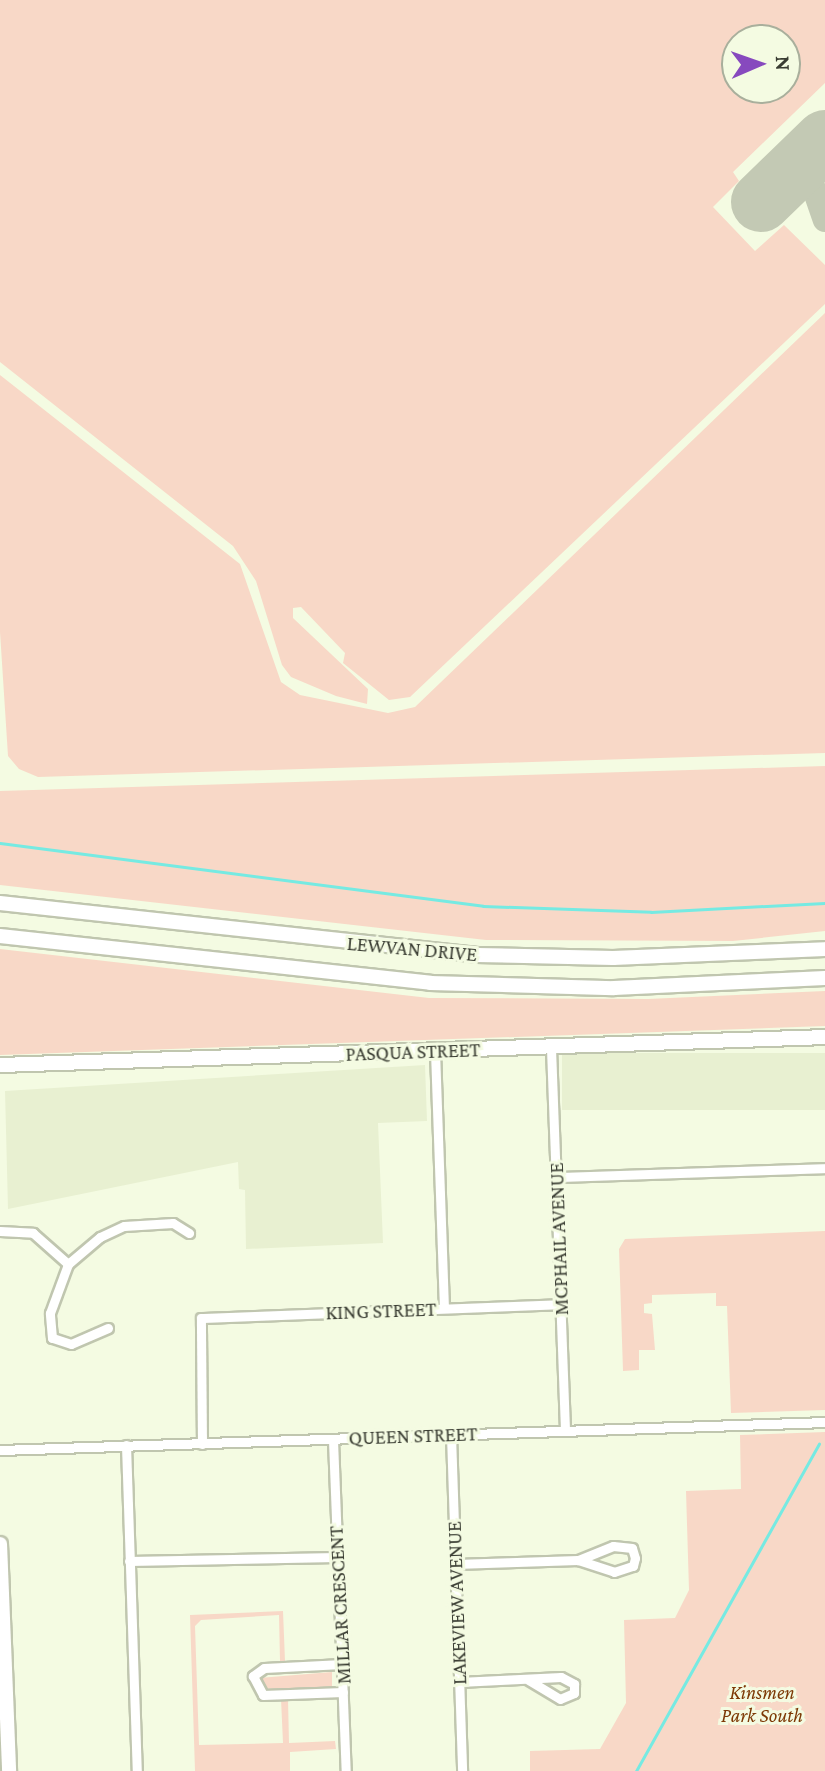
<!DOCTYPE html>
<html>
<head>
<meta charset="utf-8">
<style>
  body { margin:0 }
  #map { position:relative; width:825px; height:1771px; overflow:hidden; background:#f4fbe2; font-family:"Crimson Pro",serif }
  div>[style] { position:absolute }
  .built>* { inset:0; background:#e8f0d1; transform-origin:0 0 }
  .green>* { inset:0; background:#f8d8c7 }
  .stream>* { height:3px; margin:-1.5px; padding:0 1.5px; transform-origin:1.5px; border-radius:1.5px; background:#76eae2 }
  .taxiway>* { height:24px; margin:-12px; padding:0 12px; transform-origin:12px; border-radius:12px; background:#c3c9b4 }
  .runway>* { height:60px; margin:-30px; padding:0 30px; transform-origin:30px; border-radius:30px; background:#c3c9b4 }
  .roads { filter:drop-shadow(2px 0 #c0c6af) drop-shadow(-2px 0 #c0c6af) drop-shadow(0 2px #c0c6af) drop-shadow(0 -2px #c0c6af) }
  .street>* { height:9px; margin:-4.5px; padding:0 4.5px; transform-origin:4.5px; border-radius:4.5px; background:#fff }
  .secondary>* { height:14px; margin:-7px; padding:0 7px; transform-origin:7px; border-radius:7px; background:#fff }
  span { translate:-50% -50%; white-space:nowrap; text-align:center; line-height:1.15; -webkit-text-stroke:6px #f4fbe2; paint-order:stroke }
  .street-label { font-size:20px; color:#393c32 }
  .park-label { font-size:20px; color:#7d3905; font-style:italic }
  .north { position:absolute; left:721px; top:24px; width:80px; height:80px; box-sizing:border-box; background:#f4fbe2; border:2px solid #a9af9c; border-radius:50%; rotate:88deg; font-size:22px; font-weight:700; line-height:32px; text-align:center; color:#393c32 }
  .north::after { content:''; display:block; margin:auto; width:28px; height:36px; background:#8749be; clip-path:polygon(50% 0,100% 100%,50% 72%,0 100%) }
</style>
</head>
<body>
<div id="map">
  <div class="built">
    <div style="left:825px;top:1053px;width:57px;height:263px;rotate:90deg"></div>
    <div style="clip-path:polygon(425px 1065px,427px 1121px,378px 1123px,383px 1243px,246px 1249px,245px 1190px,239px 1189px,238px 1162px,8px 1209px,5px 1091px)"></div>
  </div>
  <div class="green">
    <div style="clip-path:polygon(evenodd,0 0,825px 0,825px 83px,733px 172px,739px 181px,713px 207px,755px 251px,784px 225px,825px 265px,825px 304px,410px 697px,389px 700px,343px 663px,345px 653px,301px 607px,293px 608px,293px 618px,368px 689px,367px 704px,336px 696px,291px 677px,282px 665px,256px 581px,233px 546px,0 362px,0 0,737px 40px,785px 40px,785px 88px,737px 88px,737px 40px)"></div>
    <div style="clip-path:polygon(825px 313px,825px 753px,38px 777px,19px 769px,8px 756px,0 632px,0 375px,240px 564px,281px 682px,300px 695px,388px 713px,415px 707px)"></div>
    <div style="clip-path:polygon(825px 766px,825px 931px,733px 941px,486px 940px,0 885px,0 791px)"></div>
    <div style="clip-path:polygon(0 949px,429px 998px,648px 999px,825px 991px,825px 1026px,0 1055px)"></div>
    <div style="clip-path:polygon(825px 1231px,825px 1410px,731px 1413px,727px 1306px,716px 1306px,716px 1293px,652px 1295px,652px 1303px,644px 1304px,644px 1313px,652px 1314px,655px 1350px,639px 1350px,639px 1370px,623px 1371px,619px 1249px,625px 1239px)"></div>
    <div style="clip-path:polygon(825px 1432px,825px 1771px,530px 1771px,530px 1751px,600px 1749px,626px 1703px,624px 1620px,675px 1618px,689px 1590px,686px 1491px,741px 1489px,740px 1435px)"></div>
    <div style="clip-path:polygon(283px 1611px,285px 1661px,280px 1661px,279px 1615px,201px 1620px,195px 1626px,199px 1745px,283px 1743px,281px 1699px,288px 1699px,289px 1743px,335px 1741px,336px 1749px,290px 1752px,290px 1771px,195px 1771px,190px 1615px)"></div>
    <div style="clip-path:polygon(332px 1672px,332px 1687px,263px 1689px,259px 1678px)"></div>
  </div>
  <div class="stream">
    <div style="left:0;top:843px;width:487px;rotate:7.4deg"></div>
    <div style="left:483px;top:906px;width:168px;rotate:2deg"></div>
    <div style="left:651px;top:912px;width:174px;rotate:-3deg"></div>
    <div style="left:636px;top:1771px;width:375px;rotate:-60.8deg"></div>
  </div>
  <div class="taxiway">
    <div style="left:825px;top:148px;width:17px;rotate:126deg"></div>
    <div style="left:815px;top:162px;width:21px;rotate:98deg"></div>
    <div style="left:812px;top:183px;width:39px;rotate:71deg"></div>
  </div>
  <div class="runway">
    <div style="left:761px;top:202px;width:89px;rotate:-44.1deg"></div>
  </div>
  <div class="roads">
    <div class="street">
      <div style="left:551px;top:1048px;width:382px;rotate:87.9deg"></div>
      <div style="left:435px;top:1051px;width:257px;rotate:88deg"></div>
      <div style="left:557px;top:1177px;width:268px;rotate:-1.9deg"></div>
      <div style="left:0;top:1231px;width:33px;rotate:3deg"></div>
      <div style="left:33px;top:1233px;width:47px;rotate:41.5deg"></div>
      <div style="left:108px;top:1328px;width:40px;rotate:156.6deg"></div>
      <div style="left:71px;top:1344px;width:20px;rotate:-162deg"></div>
      <div style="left:52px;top:1338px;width:25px;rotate:-95deg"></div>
      <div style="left:50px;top:1313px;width:52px;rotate:-69.8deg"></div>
      <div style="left:68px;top:1264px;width:42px;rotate:-40.2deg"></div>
      <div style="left:100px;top:1237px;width:26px;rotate:-25deg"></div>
      <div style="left:124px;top:1226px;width:49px;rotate:-3.5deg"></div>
      <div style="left:173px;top:1223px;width:19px;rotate:32deg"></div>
      <div style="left:451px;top:1435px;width:336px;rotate:88.1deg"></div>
      <div style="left:333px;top:1440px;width:331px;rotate:87.8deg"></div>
      <div style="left:202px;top:1444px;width:126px;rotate:-90.5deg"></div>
      <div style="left:201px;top:1318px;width:360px;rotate:-2.2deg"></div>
      <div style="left:126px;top:1445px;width:326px;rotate:88.1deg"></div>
      <div style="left:0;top:1450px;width:825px;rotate:-1.94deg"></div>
      <div style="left:129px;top:1561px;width:208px;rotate:-1.1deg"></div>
      <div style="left:455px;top:1564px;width:123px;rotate:-1.9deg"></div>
      <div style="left:578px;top:1560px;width:38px;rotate:18deg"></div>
      <div style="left:614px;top:1572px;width:20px;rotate:-18deg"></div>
      <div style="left:633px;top:1566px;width:8px;rotate:-76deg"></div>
      <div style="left:635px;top:1558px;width:10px;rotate:-107deg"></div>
      <div style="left:632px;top:1548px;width:19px;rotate:-174deg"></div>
      <div style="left:613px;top:1546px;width:38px;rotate:158deg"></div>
      <div style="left:342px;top:1664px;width:78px;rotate:177.1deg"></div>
      <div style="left:264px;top:1668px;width:14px;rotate:144deg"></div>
      <div style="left:253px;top:1676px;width:21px;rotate:62deg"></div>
      <div style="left:263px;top:1695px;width:80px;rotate:-2.1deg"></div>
      <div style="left:459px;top:1682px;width:102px;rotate:-2.8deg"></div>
      <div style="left:561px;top:1677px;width:15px;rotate:28deg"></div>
      <div style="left:574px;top:1684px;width:9px;rotate:90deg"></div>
      <div style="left:574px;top:1693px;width:15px;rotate:157deg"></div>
      <div style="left:560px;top:1699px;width:37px;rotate:-149deg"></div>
    </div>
    <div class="secondary">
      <div style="left:0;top:903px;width:480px;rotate:6.2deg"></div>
      <div style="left:477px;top:955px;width:136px;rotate:1.3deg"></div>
      <div style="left:613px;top:958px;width:212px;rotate:-2.4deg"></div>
      <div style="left:0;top:936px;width:433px;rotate:6.2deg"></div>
      <div style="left:430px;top:983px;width:184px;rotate:1.6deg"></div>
      <div style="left:614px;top:988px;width:211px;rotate:-2.7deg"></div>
      <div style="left:0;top:1065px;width:825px;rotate:-1.94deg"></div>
      <div style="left:0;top:1544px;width:227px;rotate:87.7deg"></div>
    </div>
  </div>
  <div class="street-label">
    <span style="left:412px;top:949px;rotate:5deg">LEWVAN DRIVE</span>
    <span style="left:413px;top:1052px;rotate:-2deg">PASQUA STREET</span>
    <span style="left:559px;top:1239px;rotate:-92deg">MCPHAIL AVENUE</span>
    <span style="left:381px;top:1311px;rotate:-2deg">KING STREET</span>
    <span style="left:413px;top:1436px;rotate:-2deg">QUEEN STREET</span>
    <span style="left:457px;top:1603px;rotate:-92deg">LAKEVIEW AVENUE</span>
    <span style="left:340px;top:1605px;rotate:-93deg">MILLAR CRESCENT</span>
  </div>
  <div class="park-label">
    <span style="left:762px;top:1704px">Kinsmen<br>Park South</span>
  </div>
  <div class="north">N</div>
</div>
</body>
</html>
